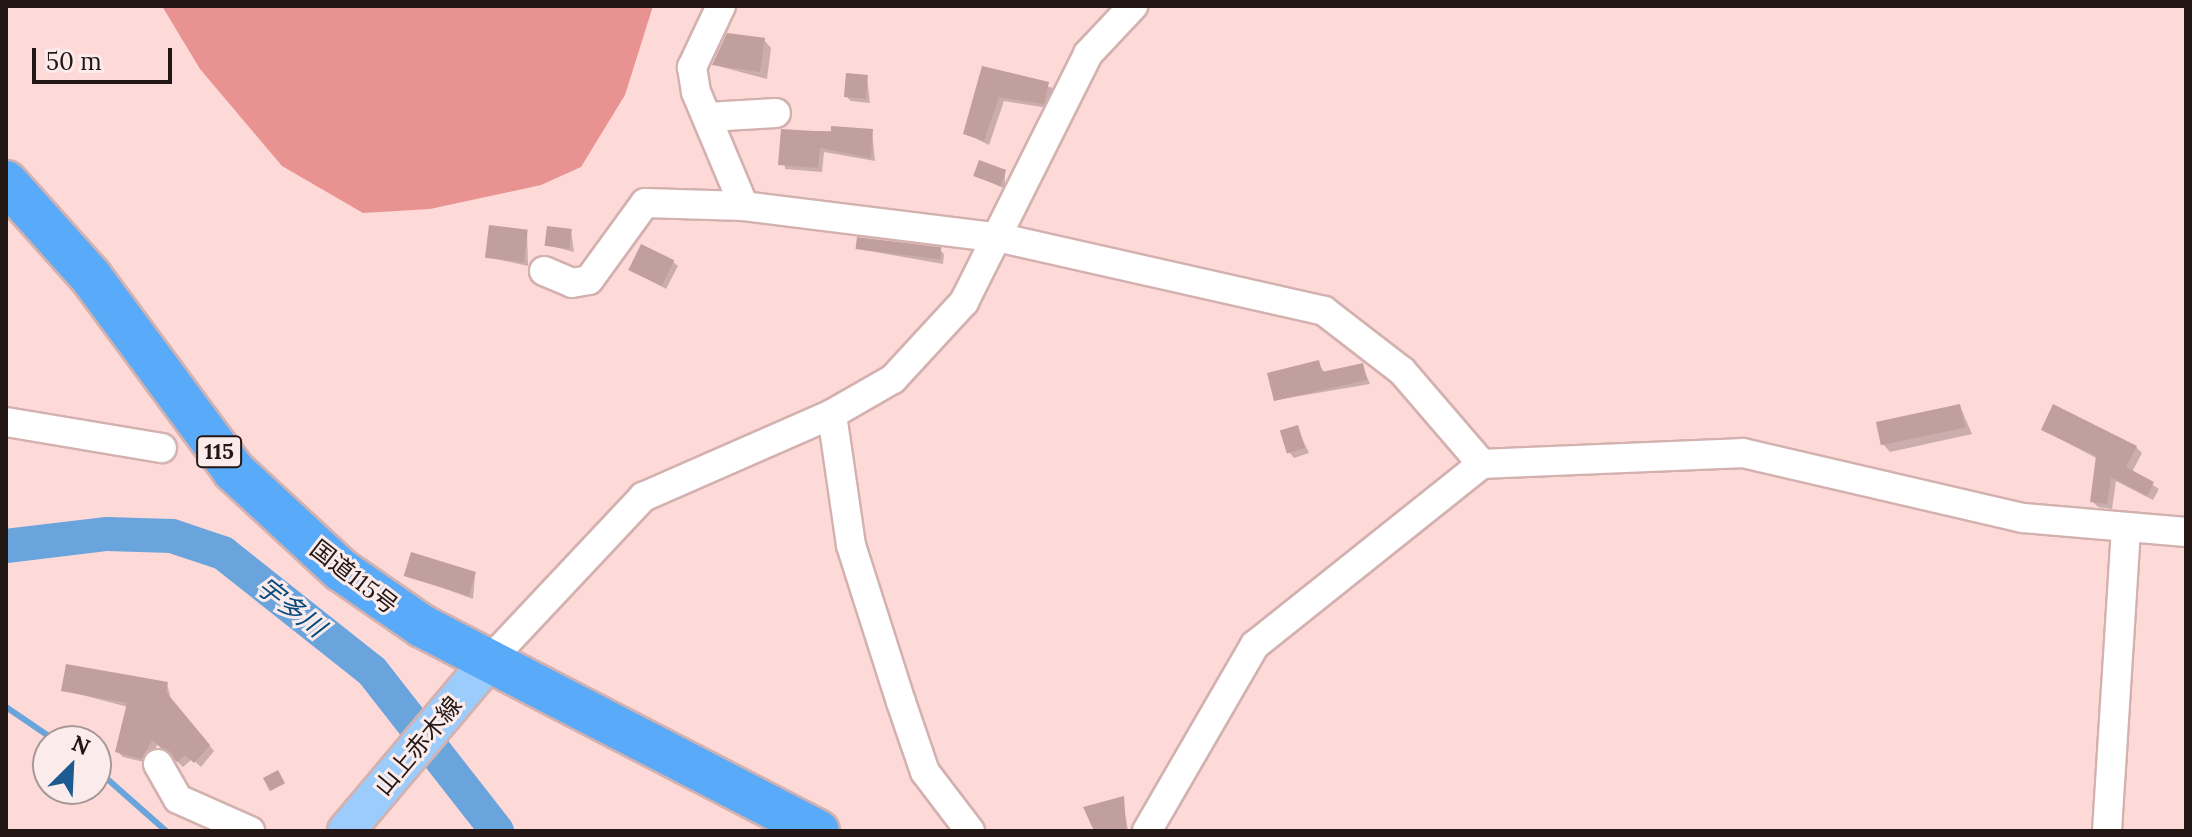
<!DOCTYPE html>
<html>
<head>
<meta charset="utf-8">
<style>
  body { margin:0 }
  #map { position:relative; width:2192px; height:837px; overflow:hidden; background:#fdd9d7; font-family:Lora,"Noto Sans JP",serif }
  div>[style] { position:absolute }
  .forest>* { inset:0; background:#e89391 }
  .shadow>* { inset:0; background:#0003 }
  .stream>* { height:6px; margin:-3px; padding:0 3px; transform-origin:3px; border-radius:3px; background:#6aa4dc }
  .river>* { height:34px; margin:-17px; padding:0 17px; transform-origin:17px; border-radius:17px; background:#6aa4dc }
  .building>* { inset:0; background:#c09f9d; transform-origin:0 0 }
  .roads { filter:drop-shadow(2px 0 #d3b1af) drop-shadow(-2px 0 #d3b1af) drop-shadow(0 2px #d3b1af) drop-shadow(0 -2px #d3b1af) }
  .minor>* { height:28px; margin:-14px; padding:0 14px; transform-origin:14px; border-radius:14px; background:#fff }
  .major>* { height:36px; margin:-18px; padding:0 18px; transform-origin:18px; border-radius:18px; background:#9bccfb }
  .highway>* { height:42px; margin:-21px; padding:0 21px; transform-origin:21px; border-radius:21px; background:#59aaf8 }
  span { translate:-50% -50%; white-space:nowrap; text-align:center; line-height:1.15; -webkit-text-stroke:6px #fbeceb; paint-order:stroke }
  .shield-label span { padding:2px 6px; background:#fbeceb; border:2px solid; border-radius:6px; -webkit-text-stroke-width:0 }
  .shield-label { font-size:22px; color:#231716; font-weight:700 }
  .street-label { font-size:24px; color:#231716 }
  .water-label { font-size:26px; color:#074a7e; font-style:italic }
  .frame { position:absolute; inset:0; border:8px solid #231716; pointer-events:none }
  .north { position:absolute; left:32px; top:725px; width:80px; height:80px; box-sizing:border-box; background:#fbeceb; border:2px solid #a59796; border-radius:50%; rotate:24deg; font-size:22px; font-weight:700; line-height:32px; text-align:center; color:#231716 }
  .north::after { content:''; display:block; margin:auto; width:28px; height:36px; background:#1d5a90; clip-path:polygon(50% 0,100% 100%,50% 72%,0 100%) }
  .scale { position:absolute; left:32px; top:48px; width:140px; height:36px; box-sizing:border-box; border:4px solid #231716; border-top:0; padding-left:10px; font-size:24px; line-height:28px; white-space:nowrap; color:#231716; -webkit-text-stroke:6px #fbeceb; paint-order:stroke }
</style>
</head>
<body>
<div id="map">
  <div class="forest">
    <div style="clip-path:polygon(162px 6px,653px 6px,625px 95px,581px 167px,541px 185px,430px 209px,363px 213px,282px 166px,200px 69px)"></div>
  </div>
  <div class="shadow">
    <div style="clip-path:polygon(764px 40px,771px 48px,767px 79px,714px 65px)"></div>
    <div style="clip-path:polygon(984px 68px,1053px 88px,1048px 108px,1004px 101px,989px 145px,965px 133px)"></div>
    <div style="clip-path:polygon(867px 77px,870px 103px,851px 101px,846px 96px)"></div>
    <div style="clip-path:polygon(782px 131px,872px 131px,875px 161px,824px 152px,822px 172px,785px 169px)"></div>
    <div style="clip-path:polygon(1005px 172px,1005px 189px,975px 175px)"></div>
    <div style="clip-path:polygon(527px 231px,528px 266px,487px 257px)"></div>
    <div style="clip-path:polygon(571px 231px,574px 252px,547px 245px)"></div>
    <div style="clip-path:polygon(858px 249px,940px 250px,944px 254px,943px 264px)"></div>
    <div style="clip-path:polygon(673px 262px,678px 266px,666px 289px,631px 269px)"></div>
    <div style="clip-path:polygon(1318px 363px,1325px 373px,1362px 365px,1370px 384px,1276px 400px)"></div>
    <div style="clip-path:polygon(1960px 406px,1972px 434px,1890px 452px,1883px 444px)"></div>
    <div style="clip-path:polygon(1297px 428px,1309px 453px,1294px 458px,1290px 453px)"></div>
    <div style="clip-path:polygon(2043px 430px,2136px 447px,2142px 453px,2132px 472px,2159px 489px,2153px 500px,2116px 481px,2112px 509px,2098px 507px,2092px 501px,2098px 459px)"></div>
    <div style="clip-path:polygon(475px 574px,473px 599px,407px 575px)"></div>
    <div style="clip-path:polygon(167px 684px,171px 699px,214px 751px,201px 767px,192px 759px,183px 767px,158px 743px,148px 763px,123px 757px,117px 751px,128px 707px,63px 690px)"></div>
    <div style="clip-path:polygon(1123px 799px,1128px 831px,1096px 831px)"></div>
  </div>
  <div class="stream">
    <div style="left:6px;top:707px;width:60px;rotate:34.2deg"></div>
    <div style="left:96px;top:769px;width:94px;rotate:41.5deg"></div>
  </div>
  <div class="river">
    <div style="left:6px;top:546px;width:102px;rotate:-6.8deg"></div>
    <div style="left:107px;top:534px;width:65px;rotate:1.8deg"></div>
    <div style="left:172px;top:536px;width:54px;rotate:18.4deg"></div>
    <div style="left:223px;top:553px;width:190px;rotate:38.4deg"></div>
    <div style="left:372px;top:671px;width:203px;rotate:52deg"></div>
  </div>
  <div class="building">
    <div style="clip-path:polygon(727px 33px,765px 38px,760px 72px,712px 65px)"></div>
    <div style="clip-path:polygon(982px 66px,1049px 82px,1044px 104px,999px 97px,984px 141px,963px 134px)"></div>
    <div style="left:846px;top:73px;width:22px;height:24px;rotate:5deg"></div>
    <div style="clip-path:polygon(831px 126px,873px 129px,871px 158px,820px 148px,818px 168px,778px 165px,781px 129px,831px 132px)"></div>
    <div style="left:979px;top:160px;width:29px;height:17px;rotate:20deg"></div>
    <div style="left:489px;top:225px;width:39px;height:33px;rotate:7deg"></div>
    <div style="left:547px;top:226px;width:25px;height:20px;rotate:7deg"></div>
    <div style="left:857px;top:237px;width:85px;height:12px;rotate:7deg"></div>
    <div style="left:641px;top:244px;width:37px;height:29px;rotate:26deg"></div>
    <div style="clip-path:polygon(1319px 360px,1322px 372px,1363px 363px,1367px 380px,1274px 401px,1267px 373px)"></div>
    <div style="left:1960px;top:404px;width:24px;height:86px;rotate:78deg"></div>
    <div style="clip-path:polygon(2053px 404px,2137px 446px,2126px 467px,2154px 482px,2147px 496px,2111px 477px,2107px 504px,2090px 502px,2096px 456px,2041px 430px)"></div>
    <div style="left:1298px;top:425px;width:24px;height:19px;rotate:73deg"></div>
    <div style="left:411px;top:552px;width:68px;height:25px;rotate:17deg"></div>
    <div style="clip-path:polygon(66px 664px,168px 682px,166px 692px,210px 745px,194px 763px,185px 755px,177px 762px,152px 740px,142px 759px,115px 752px,127px 703px,61px 691px)"></div>
    <div style="left:278px;top:770px;width:15px;height:17px;rotate:62deg"></div>
    <div style="clip-path:polygon(1124px 796px,1126px 831px,1094px 831px,1083px 807px)"></div>
  </div>
  <div class="roads">
    <div class="minor">
      <div style="left:721px;top:6px;width:68px;rotate:115.4deg"></div>
      <div style="left:692px;top:67px;width:25px;rotate:81deg"></div>
      <div style="left:696px;top:92px;width:124px;rotate:67.2deg"></div>
      <div style="left:744px;top:206px;width:259px;rotate:7.1deg"></div>
      <div style="left:1001px;top:238px;width:331px;rotate:12.7deg"></div>
      <div style="left:1324px;top:311px;width:98px;rotate:37.6deg"></div>
      <div style="left:1402px;top:371px;width:123px;rotate:49.3deg"></div>
      <div style="left:708px;top:117px;width:68px;rotate:-3.4deg"></div>
      <div style="left:544px;top:271px;width:30px;rotate:23deg"></div>
      <div style="left:572px;top:283px;width:17px;rotate:-10deg"></div>
      <div style="left:589px;top:280px;width:95px;rotate:-54deg"></div>
      <div style="left:645px;top:203px;width:99px;rotate:1.7deg"></div>
      <div style="left:6px;top:422px;width:158px;rotate:9.5deg"></div>
      <div style="left:490px;top:660px;width:224px;rotate:-46.8deg"></div>
      <div style="left:643px;top:497px;width:206px;rotate:-23.7deg"></div>
      <div style="left:158px;top:764px;width:40px;rotate:60.3deg"></div>
      <div style="left:178px;top:799px;width:79px;rotate:24deg"></div>
      <div style="left:970px;top:831px;width:74px;rotate:-127.3deg"></div>
      <div style="left:925px;top:772px;width:74px;rotate:-108.9deg"></div>
      <div style="left:901px;top:702px;width:165px;rotate:-107.7deg"></div>
      <div style="left:851px;top:545px;width:132px;rotate:-98.3deg"></div>
      <div style="left:832px;top:414px;width:70px;rotate:-29.8deg"></div>
      <div style="left:893px;top:379px;width:105px;rotate:-47.3deg"></div>
      <div style="left:964px;top:302px;width:277px;rotate:-63.4deg"></div>
      <div style="left:1088px;top:54px;width:66px;rotate:-46.8deg"></div>
      <div style="left:1147px;top:831px;width:215px;rotate:-59.9deg"></div>
      <div style="left:1255px;top:645px;width:290px;rotate:-38.6deg"></div>
      <div style="left:1482px;top:464px;width:261px;rotate:-2.4deg"></div>
      <div style="left:1743px;top:453px;width:287px;rotate:13.1deg"></div>
      <div style="left:2023px;top:518px;width:164px;rotate:4.9deg"></div>
      <div style="left:2107px;top:831px;width:304px;rotate:-86.4deg"></div>
    </div>
    <div class="major">
      <div style="left:346px;top:831px;width:224px;rotate:-49.9deg"></div>
    </div>
    <div class="highway">
      <div style="left:6px;top:182px;width:127px;rotate:48.2deg"></div>
      <div style="left:91px;top:277px;width:241px;rotate:53.6deg"></div>
      <div style="left:234px;top:471px;width:146px;rotate:42.8deg"></div>
      <div style="left:341px;top:570px;width:98px;rotate:34.7deg"></div>
      <div style="left:422px;top:626px;width:446px;rotate:27.4deg"></div>
    </div>
  </div>
  <div class="shield-label">
    <span style="left:219px;top:452px">115</span>
  </div>
  <div class="street-label">
    <span style="left:354px;top:577px;rotate:38deg">国道115号</span>
    <span style="left:418px;top:746px;rotate:-50deg">山上赤木線</span>
  </div>
  <div class="water-label">
    <span style="left:291px;top:607px;rotate:38deg">宇多川</span>
  </div>
  <div class="frame"></div>
  <div class="north">N</div>
  <div class="scale">50 m</div>
</div>
</body>
</html>
